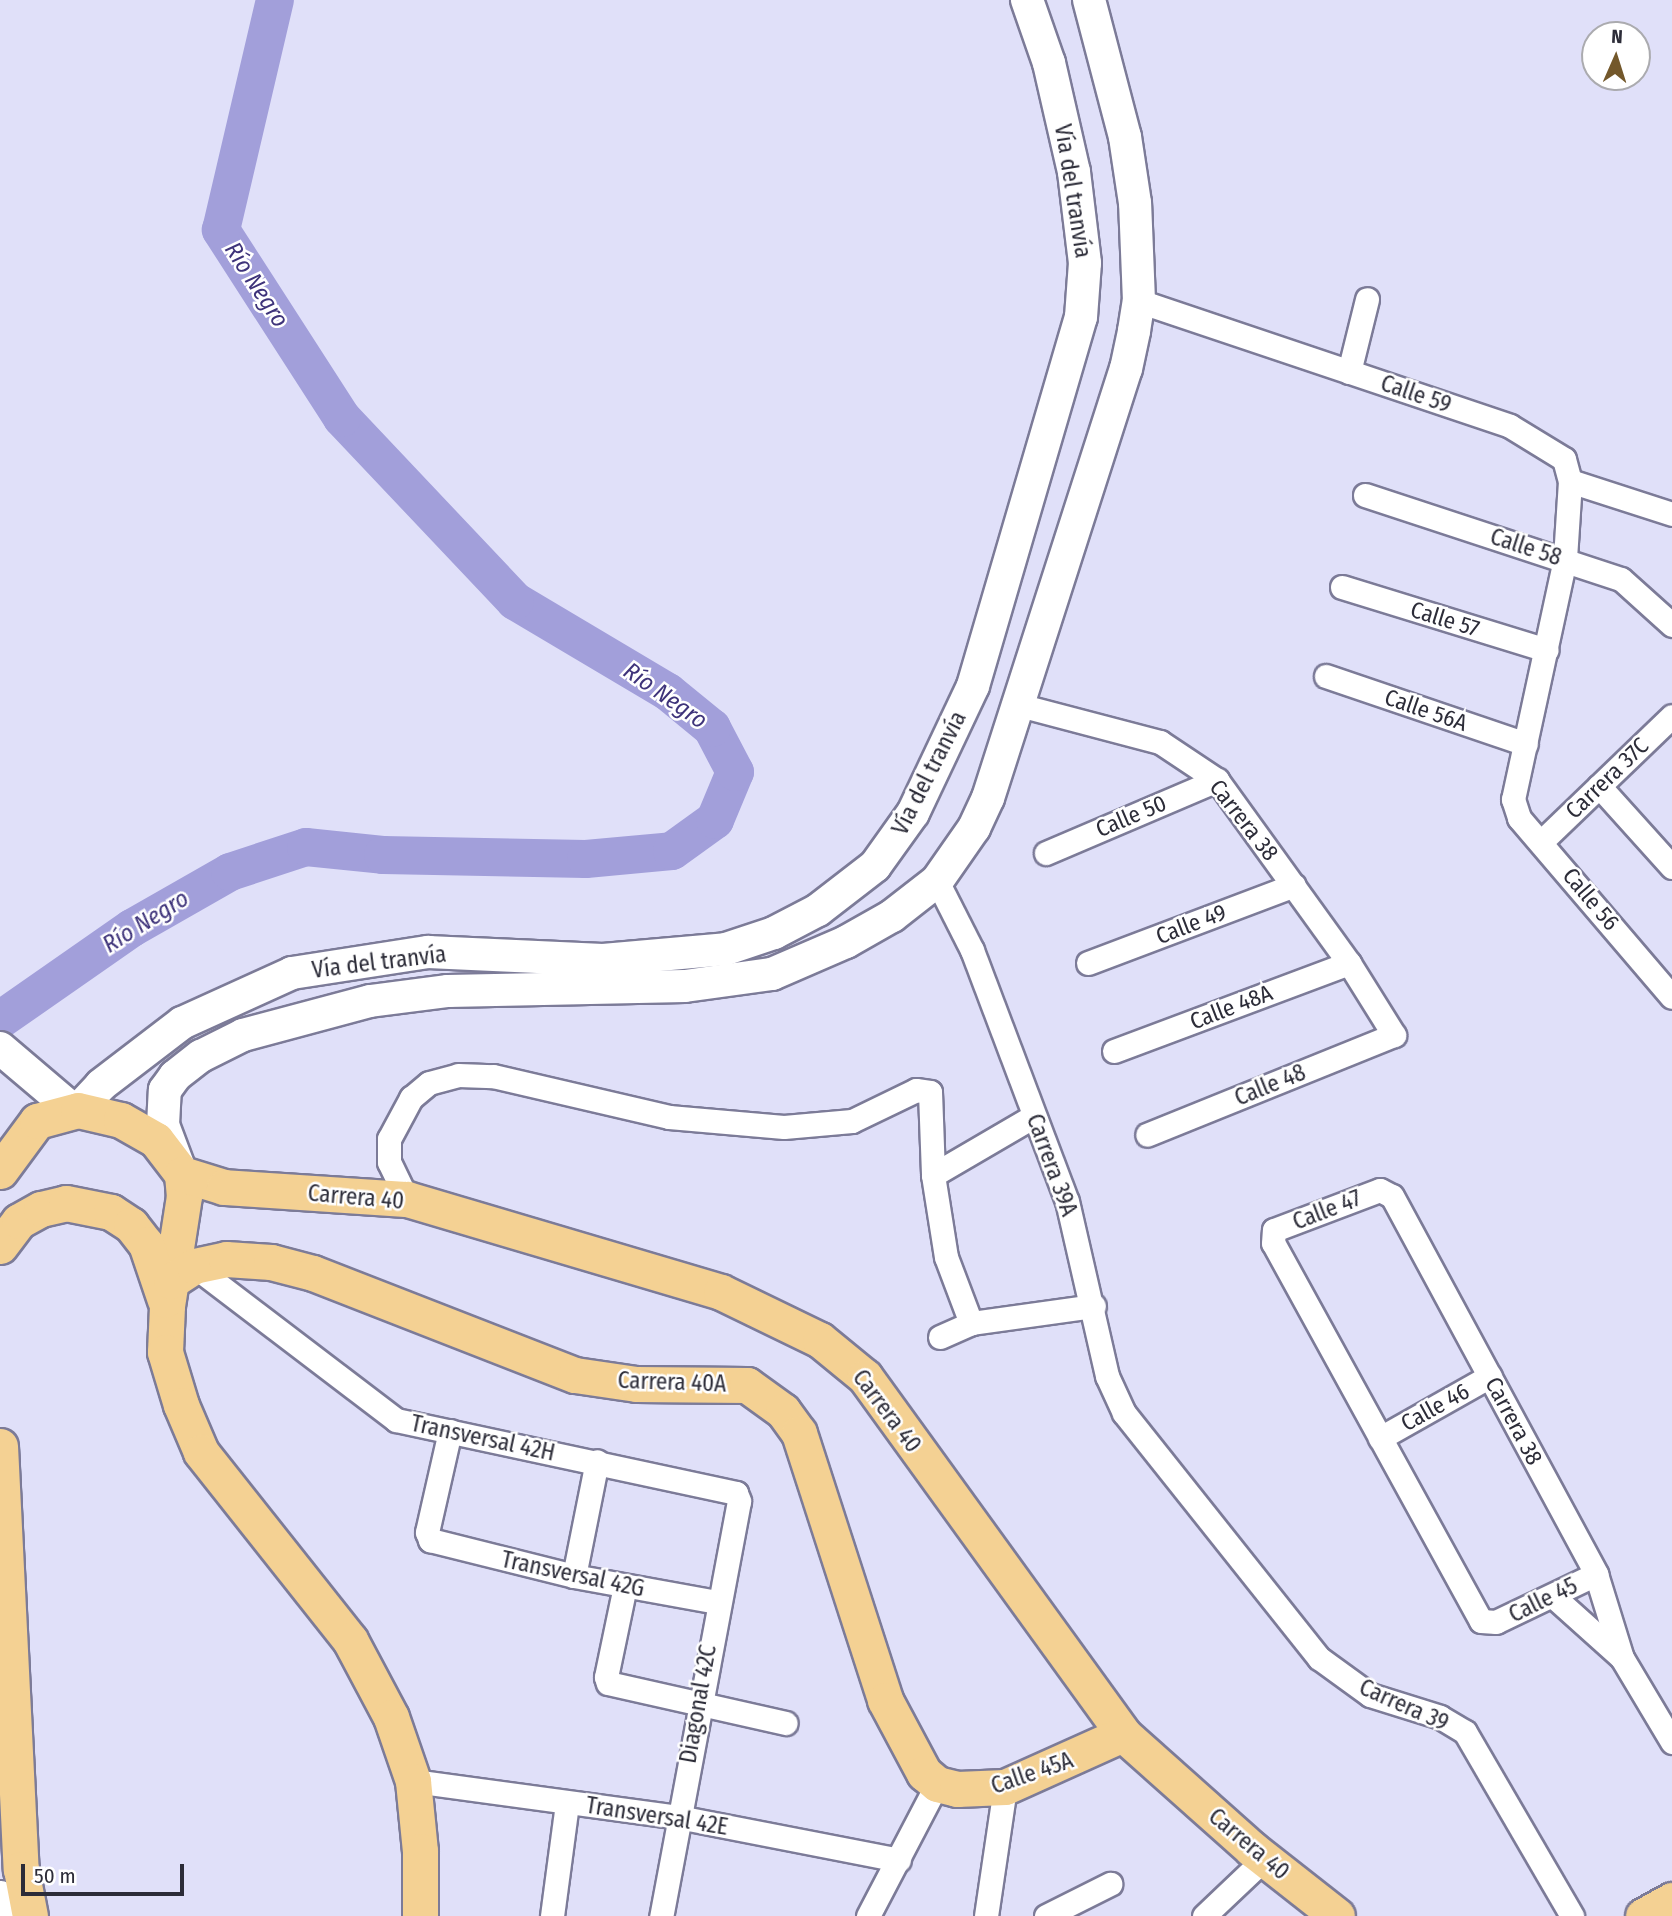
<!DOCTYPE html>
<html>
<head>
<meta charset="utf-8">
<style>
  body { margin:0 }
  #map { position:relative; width:1672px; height:1916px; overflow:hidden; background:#e0e0f9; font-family:"Fira Sans Condensed",sans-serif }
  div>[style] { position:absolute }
  .river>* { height:38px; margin:-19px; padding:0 19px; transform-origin:19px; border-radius:19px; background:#a29fda }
  .roads { filter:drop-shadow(2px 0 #7c7b98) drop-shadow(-2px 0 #7c7b98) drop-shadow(0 2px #7c7b98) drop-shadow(0 -2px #7c7b98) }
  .street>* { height:23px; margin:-11.5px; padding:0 11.5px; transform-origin:11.5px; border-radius:11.5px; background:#fff }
  .secondary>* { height:32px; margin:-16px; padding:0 16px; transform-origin:16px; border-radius:16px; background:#fff }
  .primary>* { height:35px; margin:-17.5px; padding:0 17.5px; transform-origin:17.5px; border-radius:17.5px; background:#f4d193 }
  span { translate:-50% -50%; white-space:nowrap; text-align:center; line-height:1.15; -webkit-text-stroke:5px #fff; paint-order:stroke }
  .street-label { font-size:23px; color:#2c2c38 }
  .water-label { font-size:24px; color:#3e337a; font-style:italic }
  .north { position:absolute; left:1581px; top:21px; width:70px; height:70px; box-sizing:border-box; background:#fff; border:2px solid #ababaf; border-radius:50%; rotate:3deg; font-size:19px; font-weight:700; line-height:28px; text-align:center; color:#2c2c38 }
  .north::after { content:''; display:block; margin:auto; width:24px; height:32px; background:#73582b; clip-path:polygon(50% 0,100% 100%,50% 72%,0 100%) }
  .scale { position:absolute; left:21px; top:1864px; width:163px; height:32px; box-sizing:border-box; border:4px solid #2c2c38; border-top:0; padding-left:9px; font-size:21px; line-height:24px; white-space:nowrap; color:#2c2c38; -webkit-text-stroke:5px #fff; paint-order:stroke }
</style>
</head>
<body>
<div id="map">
  <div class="river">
    <div style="left:0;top:1020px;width:161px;rotate:-34.9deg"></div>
    <div style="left:132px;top:928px;width:113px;rotate:-29.7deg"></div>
    <div style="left:230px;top:872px;width:80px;rotate:-18.2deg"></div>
    <div style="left:306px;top:847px;width:77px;rotate:5.9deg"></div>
    <div style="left:383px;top:855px;width:203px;rotate:1.1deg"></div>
    <div style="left:586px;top:859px;width:86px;rotate:-5.3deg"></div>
    <div style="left:672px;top:851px;width:53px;rotate:-35.8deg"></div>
    <div style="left:715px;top:820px;width:52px;rotate:-67.4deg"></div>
    <div style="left:735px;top:772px;width:50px;rotate:-117.6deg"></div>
    <div style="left:712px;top:728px;width:57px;rotate:-140.7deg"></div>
    <div style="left:668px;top:692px;width:178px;rotate:-149.3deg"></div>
    <div style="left:515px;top:601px;width:252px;rotate:-133.4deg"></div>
    <div style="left:342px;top:418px;width:224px;rotate:-122.8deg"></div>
    <div style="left:221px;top:230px;width:236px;rotate:-76.8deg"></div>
  </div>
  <div class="roads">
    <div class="street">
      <div style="left:1139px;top:301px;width:391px;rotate:18.6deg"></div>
      <div style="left:1510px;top:426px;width:63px;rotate:31.4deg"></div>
      <div style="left:1564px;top:459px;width:23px;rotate:75deg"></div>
      <div style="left:1570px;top:481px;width:78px;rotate:93.7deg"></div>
      <div style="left:1565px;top:559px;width:246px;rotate:102.2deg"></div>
      <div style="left:1513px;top:799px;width:20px;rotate:72deg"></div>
      <div style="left:1519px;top:818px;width:235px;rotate:49.5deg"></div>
      <div style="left:1349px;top:372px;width:75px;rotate:-76.1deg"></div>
      <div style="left:1570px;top:481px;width:107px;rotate:17.9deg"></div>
      <div style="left:1365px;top:495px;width:269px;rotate:18.2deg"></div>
      <div style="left:1621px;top:579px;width:69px;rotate:42deg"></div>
      <div style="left:1342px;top:587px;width:214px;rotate:17.1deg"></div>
      <div style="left:1326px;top:676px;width:211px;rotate:18.8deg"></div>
      <div style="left:1019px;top:705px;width:146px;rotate:14.7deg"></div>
      <div style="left:1160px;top:742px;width:69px;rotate:33.7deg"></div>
      <div style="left:1217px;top:780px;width:226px;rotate:54.2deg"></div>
      <div style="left:1349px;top:963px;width:85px;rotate:58deg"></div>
      <div style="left:1394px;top:1035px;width:266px;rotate:158deg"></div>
      <div style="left:1599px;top:786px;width:109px;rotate:48deg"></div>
      <div style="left:1542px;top:841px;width:180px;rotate:-43.9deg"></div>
      <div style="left:1046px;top:853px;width:186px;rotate:-23.1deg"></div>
      <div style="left:937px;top:881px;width:77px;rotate:63.1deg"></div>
      <div style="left:972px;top:950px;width:268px;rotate:69.3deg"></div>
      <div style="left:1067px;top:1201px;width:180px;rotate:77.1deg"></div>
      <div style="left:1107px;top:1376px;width:41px;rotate:65.3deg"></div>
      <div style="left:1124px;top:1413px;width:313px;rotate:51.5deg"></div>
      <div style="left:1319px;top:1658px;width:63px;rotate:36deg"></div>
      <div style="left:1370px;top:1695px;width:73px;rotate:17.4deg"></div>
      <div style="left:1440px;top:1717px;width:29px;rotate:31deg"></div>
      <div style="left:1465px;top:1732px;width:213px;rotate:59.8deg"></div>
      <div style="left:1088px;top:963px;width:220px;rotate:-20.7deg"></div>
      <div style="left:1114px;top:1051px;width:251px;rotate:-20.5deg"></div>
      <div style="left:933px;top:1175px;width:117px;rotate:-30.3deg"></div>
      <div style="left:407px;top:1199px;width:41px;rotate:-115.9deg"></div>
      <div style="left:389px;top:1162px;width:23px;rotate:-90deg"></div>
      <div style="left:389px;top:1139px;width:47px;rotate:-61.8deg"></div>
      <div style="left:411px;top:1098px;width:23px;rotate:-40deg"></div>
      <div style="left:429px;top:1083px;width:30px;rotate:-15deg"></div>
      <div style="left:458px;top:1075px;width:35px;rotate:2deg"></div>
      <div style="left:493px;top:1076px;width:181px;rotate:13.1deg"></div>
      <div style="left:669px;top:1117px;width:115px;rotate:5deg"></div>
      <div style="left:784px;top:1127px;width:68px;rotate:-5deg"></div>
      <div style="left:852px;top:1121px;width:71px;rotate:-25.8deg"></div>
      <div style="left:916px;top:1090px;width:14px;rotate:8deg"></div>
      <div style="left:930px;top:1092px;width:83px;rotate:87.9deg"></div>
      <div style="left:933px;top:1175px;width:83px;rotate:81deg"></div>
      <div style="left:946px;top:1257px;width:71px;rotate:69.3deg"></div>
      <div style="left:194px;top:1266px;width:254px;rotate:37.3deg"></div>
      <div style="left:396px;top:1420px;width:348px;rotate:12.1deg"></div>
      <div style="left:736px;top:1493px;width:9px;rotate:69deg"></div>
      <div style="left:739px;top:1501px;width:422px;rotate:100.6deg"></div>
      <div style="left:940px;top:1337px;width:34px;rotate:-24deg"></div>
      <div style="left:971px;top:1323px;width:124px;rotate:-7.9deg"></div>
      <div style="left:450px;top:1431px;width:104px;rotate:102.8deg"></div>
      <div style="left:427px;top:1532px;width:9px;rotate:69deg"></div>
      <div style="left:430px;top:1540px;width:148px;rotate:14deg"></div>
      <div style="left:574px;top:1576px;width:145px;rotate:10.3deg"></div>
      <div style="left:1380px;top:1438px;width:126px;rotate:-29.4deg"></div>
      <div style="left:1596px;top:1574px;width:111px;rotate:154.4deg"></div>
      <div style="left:1496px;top:1622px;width:15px;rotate:-176deg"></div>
      <div style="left:1481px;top:1621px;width:431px;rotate:-118.8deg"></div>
      <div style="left:1273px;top:1243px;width:13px;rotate:-86deg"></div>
      <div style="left:1274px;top:1230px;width:113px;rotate:-20.7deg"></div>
      <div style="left:1380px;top:1190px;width:13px;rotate:27deg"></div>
      <div style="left:1392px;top:1196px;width:430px;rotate:61.6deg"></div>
      <div style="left:1596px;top:1574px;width:88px;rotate:72.8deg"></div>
      <div style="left:1622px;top:1658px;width:98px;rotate:59.2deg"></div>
      <div style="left:574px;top:1576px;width:117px;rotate:-78.7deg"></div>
      <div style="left:625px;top:1586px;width:93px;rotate:101.8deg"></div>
      <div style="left:606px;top:1677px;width:6px;rotate:72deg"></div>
      <div style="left:608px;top:1683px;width:182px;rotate:12.7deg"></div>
      <div style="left:1554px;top:1597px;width:91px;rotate:41.9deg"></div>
      <div style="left:413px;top:1781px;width:267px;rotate:7.7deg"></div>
      <div style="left:678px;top:1817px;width:225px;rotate:11deg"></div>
      <div style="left:552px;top:1916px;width:114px;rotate:-82.4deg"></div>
      <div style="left:868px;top:1916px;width:149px;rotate:-62.4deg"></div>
      <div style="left:986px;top:1916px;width:130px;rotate:-81.6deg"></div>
      <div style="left:1046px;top:1916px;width:72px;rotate:-26.6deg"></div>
      <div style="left:1204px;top:1916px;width:83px;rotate:-43.5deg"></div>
    </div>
    <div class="secondary">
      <div style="left:0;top:1048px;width:96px;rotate:40.3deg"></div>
      <div style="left:78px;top:1110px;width:34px;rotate:-47deg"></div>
      <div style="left:101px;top:1085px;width:102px;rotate:-37.4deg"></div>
      <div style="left:182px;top:1023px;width:121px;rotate:-24.4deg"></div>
      <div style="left:292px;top:973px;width:138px;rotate:-8.8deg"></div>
      <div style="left:428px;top:952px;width:175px;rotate:2.6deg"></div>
      <div style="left:603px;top:960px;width:123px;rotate:-5.1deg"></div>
      <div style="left:726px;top:949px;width:51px;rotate:-18.4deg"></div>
      <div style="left:774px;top:933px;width:50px;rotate:-27.6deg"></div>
      <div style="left:818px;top:910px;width:72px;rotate:-37.7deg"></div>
      <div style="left:875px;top:866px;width:65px;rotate:-54.4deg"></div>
      <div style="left:913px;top:813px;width:140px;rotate:-64.7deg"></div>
      <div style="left:973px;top:686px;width:384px;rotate:-73.7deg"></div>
      <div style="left:1081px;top:317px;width:54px;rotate:-85.8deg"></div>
      <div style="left:1085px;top:263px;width:92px;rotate:-96.9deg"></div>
      <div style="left:1074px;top:172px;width:112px;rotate:-102.9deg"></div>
      <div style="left:1049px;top:63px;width:67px;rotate:-109.2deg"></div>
      <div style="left:178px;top:1165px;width:43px;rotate:-110.6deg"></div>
      <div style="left:163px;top:1125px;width:35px;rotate:-87deg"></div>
      <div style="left:165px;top:1090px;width:17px;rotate:-54deg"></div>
      <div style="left:175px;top:1076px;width:33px;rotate:-38deg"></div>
      <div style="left:201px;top:1056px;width:47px;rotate:-26.6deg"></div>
      <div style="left:243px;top:1035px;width:131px;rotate:-15deg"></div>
      <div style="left:370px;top:1001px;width:79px;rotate:-7.3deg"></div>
      <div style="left:448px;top:991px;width:237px;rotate:-1.2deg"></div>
      <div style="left:685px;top:986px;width:88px;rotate:-7.9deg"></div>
      <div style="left:772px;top:974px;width:81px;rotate:-23.4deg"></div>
      <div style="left:846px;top:942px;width:53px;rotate:-29.5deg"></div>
      <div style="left:892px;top:916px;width:57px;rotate:-37.9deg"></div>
      <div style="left:937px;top:881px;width:65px;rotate:-55.1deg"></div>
      <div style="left:974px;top:828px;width:33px;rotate:-65deg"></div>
      <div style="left:988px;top:798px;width:451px;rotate:-72.2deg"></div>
      <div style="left:1126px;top:369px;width:39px;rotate:-78deg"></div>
      <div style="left:1134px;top:331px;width:30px;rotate:-81deg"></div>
      <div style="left:1139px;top:301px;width:98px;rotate:-92.3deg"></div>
      <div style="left:1135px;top:203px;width:67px;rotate:-98.6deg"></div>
      <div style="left:1125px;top:137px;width:142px;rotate:-104.7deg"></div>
      <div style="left:0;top:1897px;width:25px;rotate:50deg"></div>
    </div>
    <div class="primary">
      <div style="left:0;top:1171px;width:62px;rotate:-53.5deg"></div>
      <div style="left:37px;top:1121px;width:42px;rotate:-15deg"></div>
      <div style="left:78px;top:1110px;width:44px;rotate:13.1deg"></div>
      <div style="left:121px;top:1120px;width:40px;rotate:29.7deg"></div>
      <div style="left:156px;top:1140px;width:43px;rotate:52.6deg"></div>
      <div style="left:182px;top:1174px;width:22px;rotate:85deg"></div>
      <div style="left:184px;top:1196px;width:111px;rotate:98.8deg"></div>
      <div style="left:167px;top:1306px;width:46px;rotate:92.5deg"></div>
      <div style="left:165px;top:1352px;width:55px;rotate:73.2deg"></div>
      <div style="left:181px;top:1405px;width:51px;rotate:66.9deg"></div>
      <div style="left:201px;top:1452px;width:240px;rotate:51.6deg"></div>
      <div style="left:350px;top:1640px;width:87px;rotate:62deg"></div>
      <div style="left:391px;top:1717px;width:68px;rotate:71deg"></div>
      <div style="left:413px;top:1781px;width:70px;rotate:84.3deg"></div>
      <div style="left:420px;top:1851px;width:65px;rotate:90deg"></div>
      <div style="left:182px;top:1174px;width:44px;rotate:17.2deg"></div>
      <div style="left:224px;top:1187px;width:183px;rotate:3.8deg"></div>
      <div style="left:407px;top:1199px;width:327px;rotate:16.5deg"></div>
      <div style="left:721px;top:1292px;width:110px;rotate:25.9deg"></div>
      <div style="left:820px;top:1340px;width:58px;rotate:39.4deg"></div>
      <div style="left:865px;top:1377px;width:440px;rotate:54.1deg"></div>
      <div style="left:1123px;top:1734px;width:173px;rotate:41.7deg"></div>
      <div style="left:1252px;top:1849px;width:108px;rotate:38.2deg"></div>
      <div style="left:0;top:1246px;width:31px;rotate:-53deg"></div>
      <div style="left:19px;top:1221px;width:25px;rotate:-29deg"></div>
      <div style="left:41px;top:1209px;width:26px;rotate:-13deg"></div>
      <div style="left:66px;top:1203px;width:46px;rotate:11.3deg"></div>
      <div style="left:111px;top:1212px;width:24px;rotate:33deg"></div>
      <div style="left:131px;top:1225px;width:24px;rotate:52deg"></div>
      <div style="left:146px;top:1244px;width:59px;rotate:71.3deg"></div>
      <div style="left:171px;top:1281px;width:27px;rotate:-33deg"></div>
      <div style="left:194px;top:1266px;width:33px;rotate:-12deg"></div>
      <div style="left:226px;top:1259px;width:45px;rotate:3.8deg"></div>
      <div style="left:271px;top:1262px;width:43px;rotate:14.7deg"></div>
      <div style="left:313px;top:1273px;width:281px;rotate:21.3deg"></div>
      <div style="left:575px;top:1375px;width:62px;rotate:8.4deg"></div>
      <div style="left:636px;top:1384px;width:111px;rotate:0.5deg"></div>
      <div style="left:747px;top:1385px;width:44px;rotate:35.8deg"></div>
      <div style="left:783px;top:1411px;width:27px;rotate:54deg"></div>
      <div style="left:799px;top:1433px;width:281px;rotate:72.1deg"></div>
      <div style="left:885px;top:1700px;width:83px;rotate:61.9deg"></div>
      <div style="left:924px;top:1773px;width:17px;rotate:40deg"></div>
      <div style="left:937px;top:1784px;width:21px;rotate:14deg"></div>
      <div style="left:957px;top:1789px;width:48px;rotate:-2.4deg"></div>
      <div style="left:1005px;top:1787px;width:129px;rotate:-24.2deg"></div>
      <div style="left:0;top:1446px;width:424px;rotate:87.2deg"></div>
      <div style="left:21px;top:1869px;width:48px;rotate:79.2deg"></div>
      <div style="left:1643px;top:1916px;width:33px;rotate:-29deg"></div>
    </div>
  </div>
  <div class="street-label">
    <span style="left:1073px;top:191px;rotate:81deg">Vía del tranvía</span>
    <span style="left:1416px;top:394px;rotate:19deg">Calle 59</span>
    <span style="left:1526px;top:547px;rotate:18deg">Calle 58</span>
    <span style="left:1445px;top:619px;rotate:17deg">Calle 57</span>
    <span style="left:1426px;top:710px;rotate:19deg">Calle 56A</span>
    <span style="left:929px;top:773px;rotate:-63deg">Vía del tranvía</span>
    <span style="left:1607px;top:778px;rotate:-44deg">Carrera 37C</span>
    <span style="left:1131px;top:816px;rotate:-23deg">Calle 50</span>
    <span style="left:1244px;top:820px;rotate:52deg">Carrera 38</span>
    <span style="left:1591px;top:899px;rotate:50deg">Calle 56</span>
    <span style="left:1191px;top:924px;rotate:-21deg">Calle 49</span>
    <span style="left:379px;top:962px;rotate:-7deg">Vía del tranvía</span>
    <span style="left:1231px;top:1007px;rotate:-21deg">Calle 48A</span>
    <span style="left:1270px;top:1085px;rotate:-22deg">Calle 48</span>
    <span style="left:1052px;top:1165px;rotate:70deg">Carrera 39A</span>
    <span style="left:356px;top:1197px;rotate:5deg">Carrera 40</span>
    <span style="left:1327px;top:1210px;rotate:-21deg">Calle 47</span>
    <span style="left:672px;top:1382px;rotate:2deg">Carrera 40A</span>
    <span style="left:1435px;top:1407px;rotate:-29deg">Calle 46</span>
    <span style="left:887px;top:1411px;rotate:53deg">Carrera 40</span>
    <span style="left:1514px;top:1421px;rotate:62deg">Carrera 38</span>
    <span style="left:483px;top:1438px;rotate:12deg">Transversal 42H</span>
    <span style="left:573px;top:1574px;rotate:12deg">Transversal 42G</span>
    <span style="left:1543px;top:1600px;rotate:-26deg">Calle 45</span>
    <span style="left:698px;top:1704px;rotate:-80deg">Diagonal 42C</span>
    <span style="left:1404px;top:1705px;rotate:24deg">Carrera 39</span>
    <span style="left:1032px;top:1773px;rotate:-19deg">Calle 45A</span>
    <span style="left:657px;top:1816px;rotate:9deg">Transversal 42E</span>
    <span style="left:1249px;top:1844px;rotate:40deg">Carrera 40</span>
  </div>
  <div class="water-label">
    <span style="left:256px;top:285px;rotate:57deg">Río Negro</span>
    <span style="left:665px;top:696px;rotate:35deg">Río Negro</span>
    <span style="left:146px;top:922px;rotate:-32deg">Río Negro</span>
  </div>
  <div class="north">N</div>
  <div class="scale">50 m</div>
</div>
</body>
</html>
